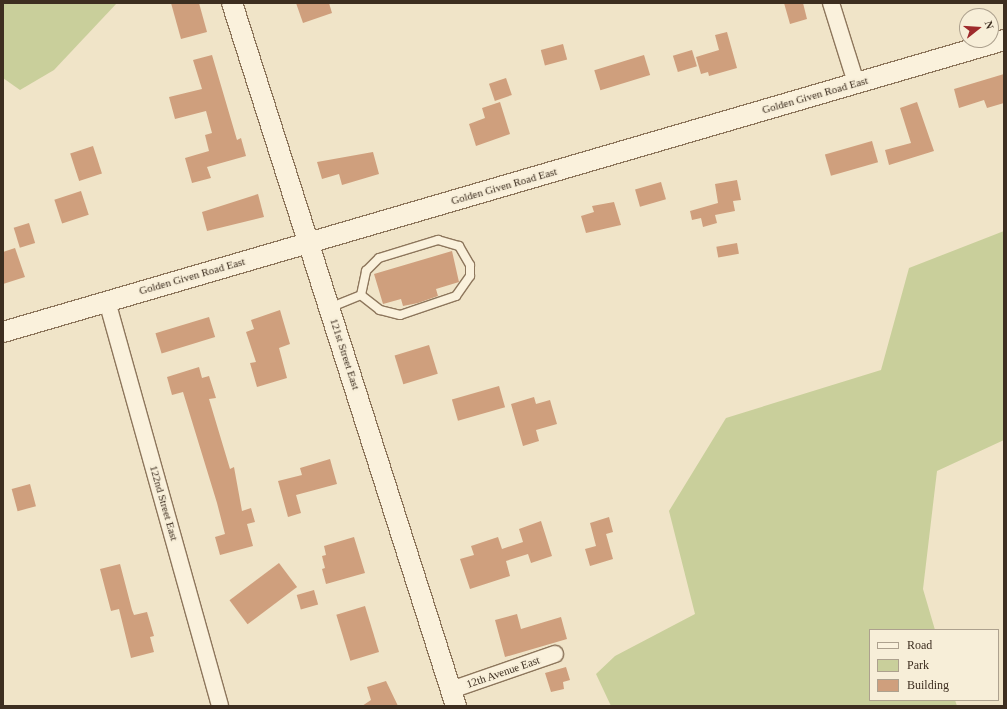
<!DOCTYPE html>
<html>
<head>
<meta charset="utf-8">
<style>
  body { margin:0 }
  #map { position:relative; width:1007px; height:709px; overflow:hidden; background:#f0e4c8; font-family:Georgia,serif }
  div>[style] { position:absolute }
  .green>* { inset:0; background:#c9cf9b }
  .building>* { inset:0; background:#cf9f7d; transform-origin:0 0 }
  .roads { filter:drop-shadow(1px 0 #8d765c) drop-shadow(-1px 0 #8d765c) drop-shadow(0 1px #8d765c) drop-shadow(0 -1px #8d765c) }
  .service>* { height:8px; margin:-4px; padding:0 4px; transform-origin:4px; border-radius:4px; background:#faf1dc }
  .minor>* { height:16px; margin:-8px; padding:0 8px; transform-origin:8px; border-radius:8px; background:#faf1dc }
  .tertiary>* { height:20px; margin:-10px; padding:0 10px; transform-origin:10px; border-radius:10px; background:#faf1dc }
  span { translate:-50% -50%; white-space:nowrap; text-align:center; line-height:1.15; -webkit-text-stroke:3.5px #f7eed8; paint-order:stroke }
  .street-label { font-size:11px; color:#3d2e20 }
  .frame { position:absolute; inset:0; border:4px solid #3d2e20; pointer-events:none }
  .legend { position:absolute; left:869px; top:629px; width:130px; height:72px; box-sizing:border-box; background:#f7eed8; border:1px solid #ada18e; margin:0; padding:5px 7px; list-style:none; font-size:12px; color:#3d2e20 }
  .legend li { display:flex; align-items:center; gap:8px; height:20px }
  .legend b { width:20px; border:1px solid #ada18e }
  .north { position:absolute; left:959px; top:8px; width:40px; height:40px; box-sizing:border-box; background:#f7eed8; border:1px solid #ada18e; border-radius:50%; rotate:73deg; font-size:11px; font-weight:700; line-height:16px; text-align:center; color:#3d2e20 }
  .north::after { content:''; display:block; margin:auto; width:14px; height:18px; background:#9e2a2b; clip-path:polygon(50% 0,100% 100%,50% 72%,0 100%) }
</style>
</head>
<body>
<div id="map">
  <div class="green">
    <div style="clip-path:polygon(3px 3px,117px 3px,54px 70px,20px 90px,3px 78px)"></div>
    <div style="clip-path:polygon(1004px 231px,1004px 440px,937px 471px,923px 589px,935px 630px,870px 630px,870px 700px,955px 700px,957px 706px,611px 706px,596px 674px,615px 656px,695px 614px,669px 511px,726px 418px,881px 370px,909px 268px)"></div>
  </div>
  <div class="building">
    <div style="clip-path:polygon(171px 3px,199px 3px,207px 32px,181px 39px)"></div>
    <div style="clip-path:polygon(296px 3px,329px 3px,332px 13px,303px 23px)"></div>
    <div style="clip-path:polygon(784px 3px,803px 3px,807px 19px,790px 24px)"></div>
    <div style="clip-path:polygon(727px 32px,737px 68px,709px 76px,708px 72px,701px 74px,696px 57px,719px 50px,715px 35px)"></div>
    <div style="left:563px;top:44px;width:16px;height:23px;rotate:75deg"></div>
    <div style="left:692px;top:50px;width:17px;height:20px;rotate:73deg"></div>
    <div style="clip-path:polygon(212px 55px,237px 140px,241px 138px,246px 156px,207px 167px,211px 178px,192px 183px,185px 158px,209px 151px,205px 135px,212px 133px,206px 111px,175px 119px,169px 97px,202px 89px,193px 60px)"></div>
    <div style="left:644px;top:55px;width:21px;height:52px;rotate:73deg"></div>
    <div style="clip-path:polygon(1004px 74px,1004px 103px,987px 108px,984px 100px,959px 108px,954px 89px)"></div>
    <div style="left:506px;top:78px;width:18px;height:18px;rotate:71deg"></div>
    <div style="clip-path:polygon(500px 102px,510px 134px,476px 146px,469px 124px,485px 118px,482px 108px)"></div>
    <div style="clip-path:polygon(917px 102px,934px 151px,889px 165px,885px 150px,911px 143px,900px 108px)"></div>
    <div style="left:872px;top:141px;width:22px;height:49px;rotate:74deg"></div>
    <div style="left:93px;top:146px;width:29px;height:24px;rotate:72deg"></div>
    <div style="clip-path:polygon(373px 152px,379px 174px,342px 185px,339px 174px,322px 179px,317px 162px)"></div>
    <div style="clip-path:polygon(737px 180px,741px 200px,733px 201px,735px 211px,715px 215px,717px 223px,703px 227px,701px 218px,692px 220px,690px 211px,718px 203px,715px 184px)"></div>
    <div style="left:661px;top:182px;width:18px;height:27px;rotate:74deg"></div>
    <div style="left:81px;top:191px;width:25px;height:28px;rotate:72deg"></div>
    <div style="clip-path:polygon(258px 194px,264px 217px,207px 231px,202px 212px)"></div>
    <div style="clip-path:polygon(614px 202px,621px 225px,586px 233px,581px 216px,594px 212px,592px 206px)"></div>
    <div style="left:29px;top:223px;width:21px;height:16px;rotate:73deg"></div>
    <div style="left:737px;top:243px;width:11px;height:21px;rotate:80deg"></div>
    <div style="clip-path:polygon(15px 248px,25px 277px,3px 284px,3px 252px)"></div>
    <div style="clip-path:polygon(452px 251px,459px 282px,436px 289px,438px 296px,418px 303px,403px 306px,401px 299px,383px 304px,374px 274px)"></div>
    <div style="clip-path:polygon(280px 310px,290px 344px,279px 348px,287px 378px,257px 387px,250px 363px,256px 362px,246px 332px,254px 329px,251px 320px)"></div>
    <div style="left:209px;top:317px;width:21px;height:56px;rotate:73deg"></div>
    <div style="left:429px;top:345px;width:30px;height:36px;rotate:73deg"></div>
    <div style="clip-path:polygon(199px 367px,202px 378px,209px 376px,216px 398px,209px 399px,230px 469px,234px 467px,242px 511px,251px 508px,255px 522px,247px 524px,253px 546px,220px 555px,215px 537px,225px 534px,217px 503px,183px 392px,172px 395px,167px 377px)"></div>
    <div style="left:499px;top:386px;width:22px;height:49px;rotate:74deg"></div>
    <div style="clip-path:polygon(534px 397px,536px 404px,550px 400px,557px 424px,536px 430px,539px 441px,523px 446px,511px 404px)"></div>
    <div style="clip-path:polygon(330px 459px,337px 484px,296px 495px,301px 513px,288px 517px,278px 481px,302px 475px,300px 468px)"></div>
    <div style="left:30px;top:484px;width:23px;height:19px;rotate:75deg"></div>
    <div style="clip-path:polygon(609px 517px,613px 532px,606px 534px,613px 559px,590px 566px,585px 549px,596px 546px,590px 523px)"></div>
    <div style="clip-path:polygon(541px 521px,552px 556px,531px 563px,528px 554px,506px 561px,510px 576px,470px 589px,460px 559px,474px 555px,471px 546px,498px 537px,502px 549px,523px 542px,519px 529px)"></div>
    <div style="clip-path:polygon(354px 537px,365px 573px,326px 584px,322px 569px,325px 568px,322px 556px,326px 555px,324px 546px)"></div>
    <div style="left:279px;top:563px;width:30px;height:62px;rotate:53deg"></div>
    <div style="clip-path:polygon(120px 564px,132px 610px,134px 615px,147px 612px,154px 636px,150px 637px,154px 652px,131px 658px,119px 609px,111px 611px,100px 569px)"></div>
    <div style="left:314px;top:590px;width:15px;height:18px;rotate:74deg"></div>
    <div style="left:365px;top:606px;width:48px;height:30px;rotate:73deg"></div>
    <div style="clip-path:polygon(517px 614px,521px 629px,561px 617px,567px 639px,505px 657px,495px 620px)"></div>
    <div style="clip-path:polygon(566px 667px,570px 680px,563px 682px,564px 689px,551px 692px,545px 673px)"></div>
    <div style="clip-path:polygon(386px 681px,398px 706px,362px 706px,371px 700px,367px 687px)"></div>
  </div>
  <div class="roads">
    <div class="service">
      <div style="left:329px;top:308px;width:35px;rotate:-22deg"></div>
      <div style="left:361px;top:295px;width:25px;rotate:-78deg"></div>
      <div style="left:366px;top:271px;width:18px;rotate:-45deg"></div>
      <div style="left:379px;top:258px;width:62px;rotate:-17deg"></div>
      <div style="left:438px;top:240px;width:22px;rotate:16deg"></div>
      <div style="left:459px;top:246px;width:22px;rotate:60deg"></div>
      <div style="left:470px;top:265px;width:11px;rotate:90deg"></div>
      <div style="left:470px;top:276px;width:24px;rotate:125deg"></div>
      <div style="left:456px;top:296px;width:59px;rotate:161.3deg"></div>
      <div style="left:400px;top:315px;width:21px;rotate:-166deg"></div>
      <div style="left:380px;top:310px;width:24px;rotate:-142deg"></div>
    </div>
    <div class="minor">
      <div style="left:831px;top:3px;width:84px;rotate:72.6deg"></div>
      <div style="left:107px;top:301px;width:420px;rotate:74.4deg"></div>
      <div style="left:451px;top:690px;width:110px;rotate:-19.1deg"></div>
    </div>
    <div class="tertiary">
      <div style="left:232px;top:3px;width:738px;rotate:72.33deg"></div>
      <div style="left:3px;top:332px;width:1043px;rotate:-16.26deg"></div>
    </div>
  </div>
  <div class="street-label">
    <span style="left:815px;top:95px;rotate:-16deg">Golden Given Road East</span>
    <span style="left:504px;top:186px;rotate:-16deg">Golden Given Road East</span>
    <span style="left:192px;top:276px;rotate:-16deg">Golden Given Road East</span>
    <span style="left:345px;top:354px;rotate:72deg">121st Street East</span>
    <span style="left:164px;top:503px;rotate:74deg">122nd Street East</span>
    <span style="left:503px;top:672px;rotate:-19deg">12th Avenue East</span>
  </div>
  <div class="frame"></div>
  <ul class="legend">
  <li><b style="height:5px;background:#faf1dc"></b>Road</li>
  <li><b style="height:11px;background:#c9cf9b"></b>Park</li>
  <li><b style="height:11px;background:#cf9f7d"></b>Building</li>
  </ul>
  <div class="north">N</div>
</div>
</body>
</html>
